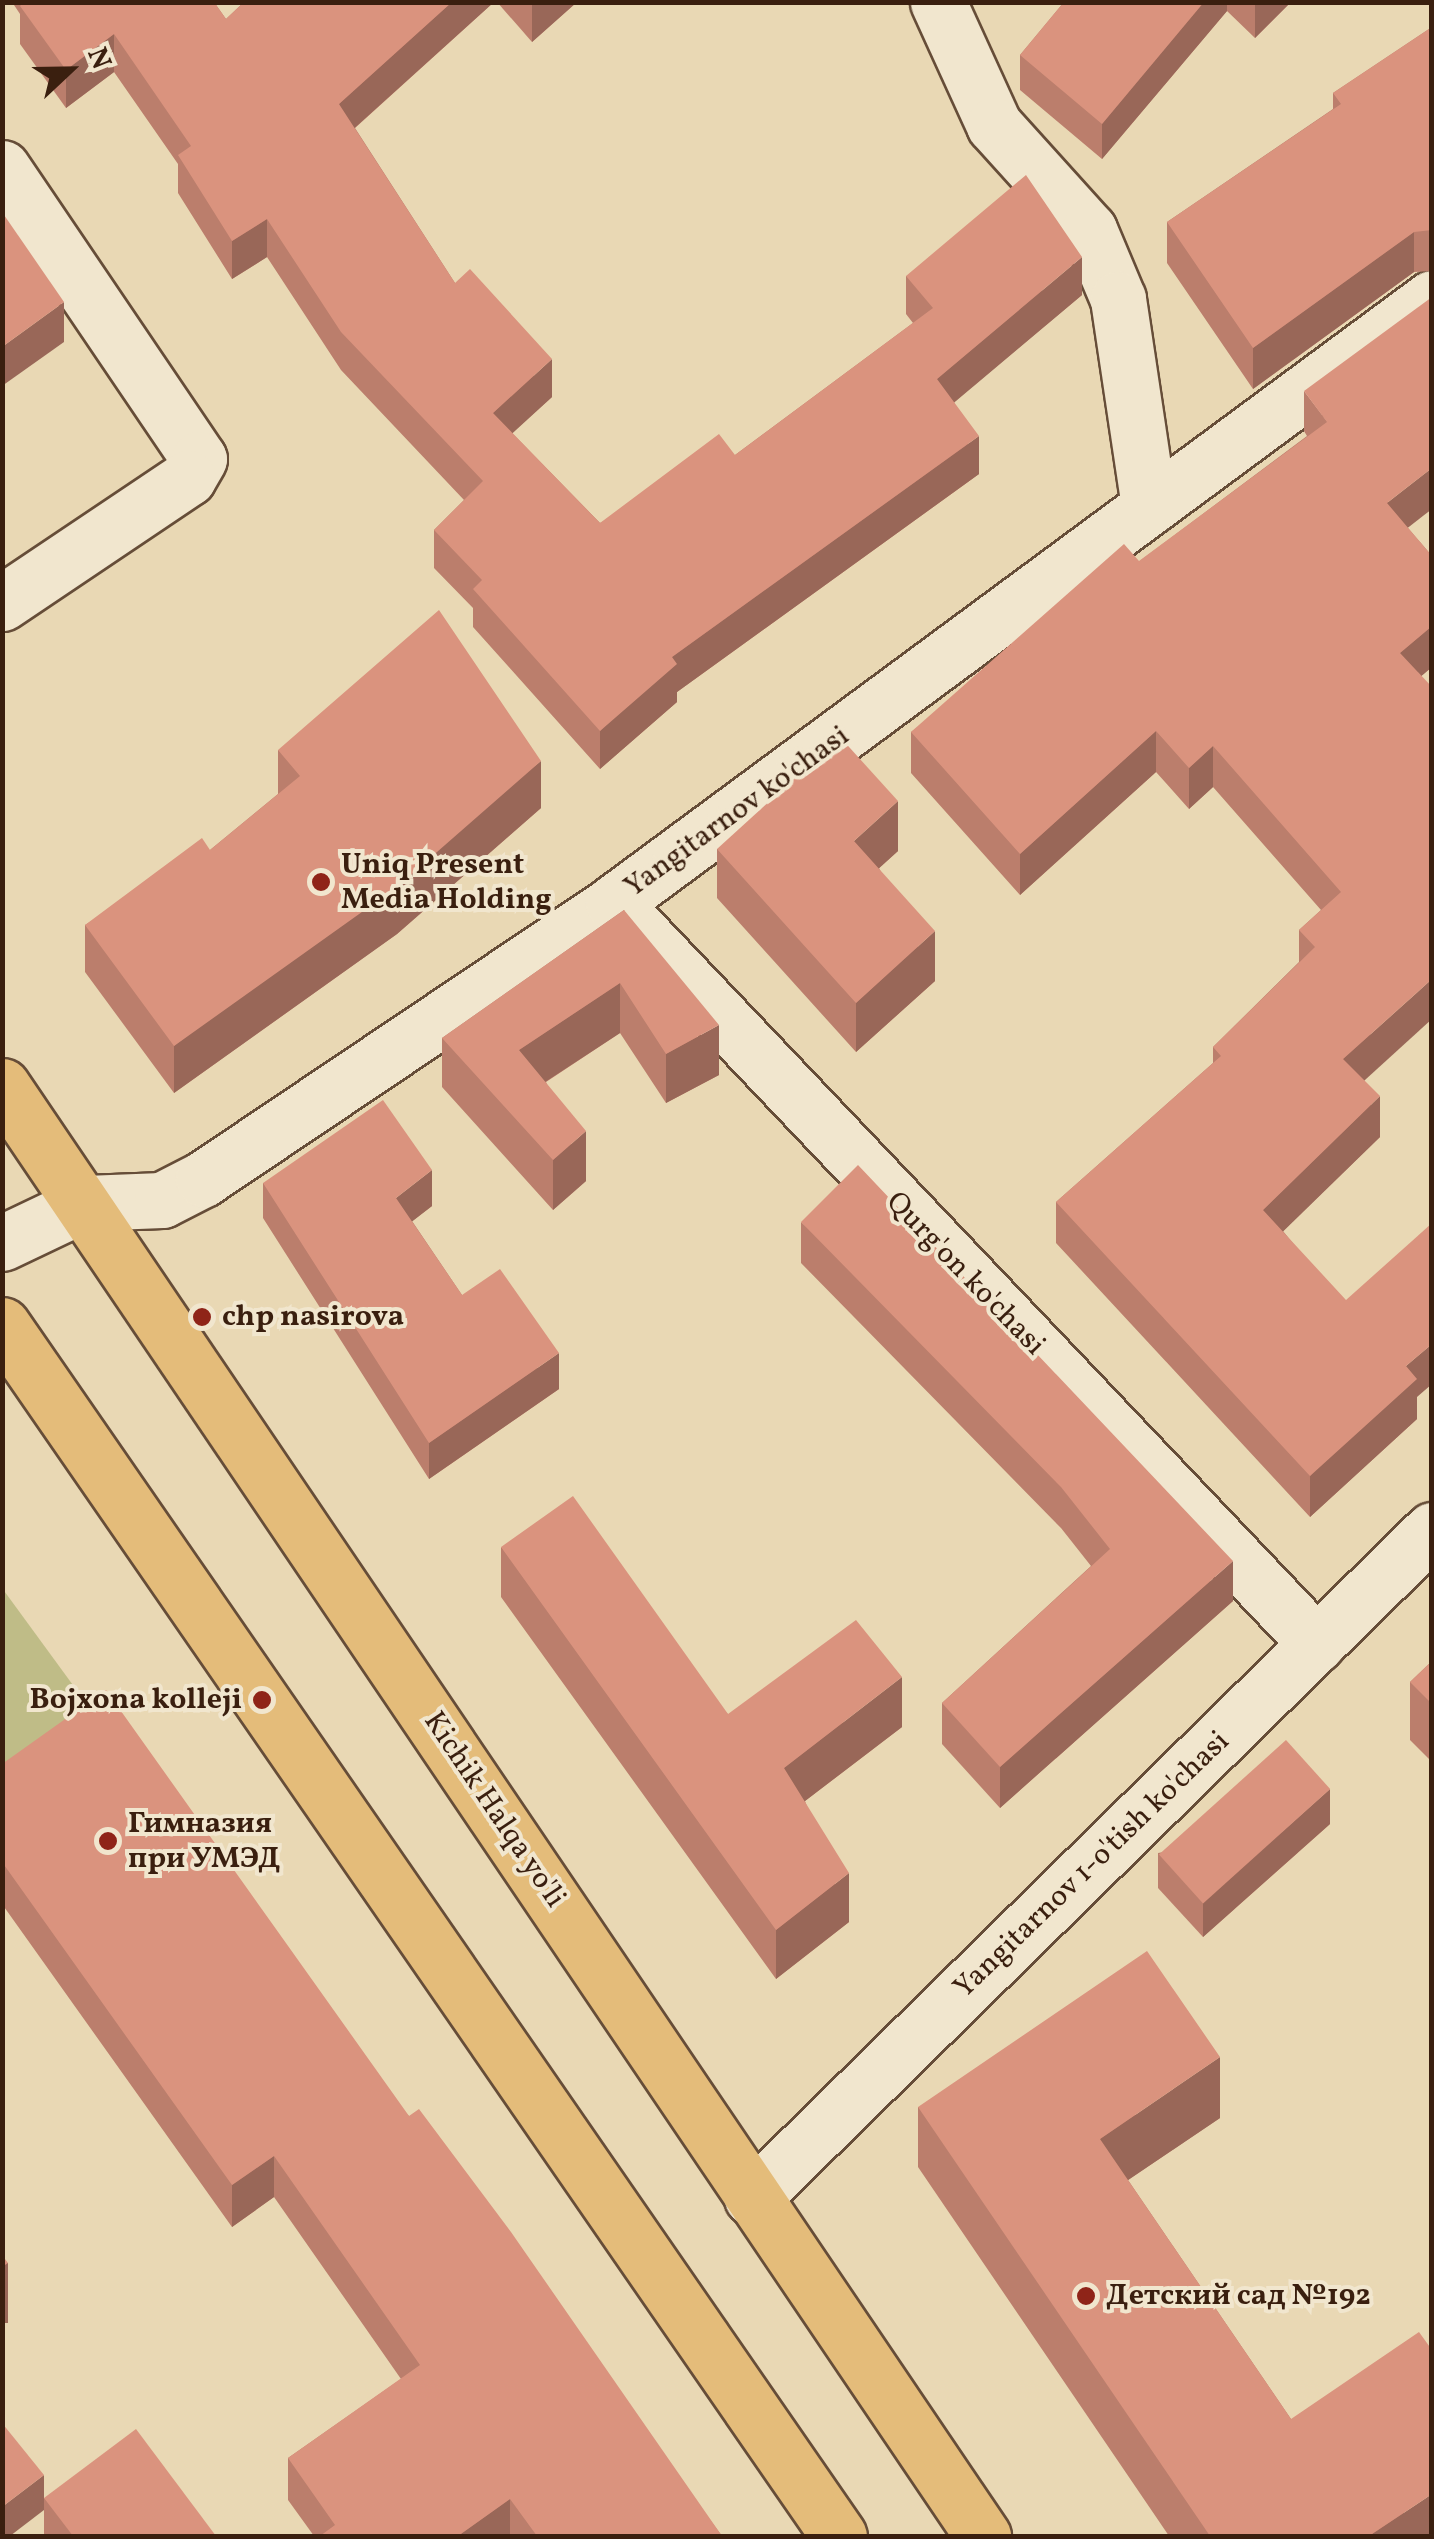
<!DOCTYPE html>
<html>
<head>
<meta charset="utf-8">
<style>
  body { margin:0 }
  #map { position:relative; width:1434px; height:2539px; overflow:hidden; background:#e9d8b4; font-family:Vollkorn,serif }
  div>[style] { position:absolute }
  .green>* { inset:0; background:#bfbc87 }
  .roads { filter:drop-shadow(2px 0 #664d38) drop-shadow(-2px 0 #664d38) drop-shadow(0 2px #664d38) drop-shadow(0 -2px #664d38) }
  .minor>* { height:55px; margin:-27.5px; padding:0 27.5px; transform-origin:27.5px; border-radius:27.5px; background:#f1e6ce }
  .highway>* { height:55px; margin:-27.5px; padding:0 27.5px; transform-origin:27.5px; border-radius:27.5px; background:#e4bc7a }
  .wall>* { inset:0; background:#bb7e6c }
  .shaded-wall>* { inset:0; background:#996758; transform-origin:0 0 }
  .building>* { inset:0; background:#da937e; transform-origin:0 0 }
  .dots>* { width:28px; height:28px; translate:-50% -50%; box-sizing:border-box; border:5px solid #f1e6ce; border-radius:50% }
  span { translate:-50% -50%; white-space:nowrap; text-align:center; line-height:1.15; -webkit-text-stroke:8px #f1e6ce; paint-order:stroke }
  .street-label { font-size:30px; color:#3a1f0f }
  .poi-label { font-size:30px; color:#3a1f0f; font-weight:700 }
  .left { translate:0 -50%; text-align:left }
  .right { translate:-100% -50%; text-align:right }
  .frame { position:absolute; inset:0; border:5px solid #3a1f0f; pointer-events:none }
  .north { position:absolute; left:20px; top:20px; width:100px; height:100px; -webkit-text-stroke:8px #f1e6ce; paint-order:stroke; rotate:68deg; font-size:28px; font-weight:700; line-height:40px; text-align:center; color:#3a1f0f }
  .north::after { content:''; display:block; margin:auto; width:35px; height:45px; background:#3a1f0f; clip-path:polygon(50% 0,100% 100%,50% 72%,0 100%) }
</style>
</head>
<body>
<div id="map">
  <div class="green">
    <div style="clip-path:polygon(2px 1588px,97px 1718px,2px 1787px)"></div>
  </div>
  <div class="roads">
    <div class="minor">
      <div style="left:938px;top:2px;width:135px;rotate:65.5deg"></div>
      <div style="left:994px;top:125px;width:142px;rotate:47.9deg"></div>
      <div style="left:1089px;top:230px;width:75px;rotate:67.2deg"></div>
      <div style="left:1118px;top:299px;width:210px;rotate:81.5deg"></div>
      <div style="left:2px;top:168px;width:351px;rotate:55.9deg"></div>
      <div style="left:199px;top:459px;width:22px;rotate:120deg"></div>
      <div style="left:188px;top:478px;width:224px;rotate:146.1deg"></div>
      <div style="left:613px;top:903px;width:1022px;rotate:46.47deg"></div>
      <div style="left:2px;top:1243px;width:93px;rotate:-25.5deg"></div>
      <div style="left:86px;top:1203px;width:76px;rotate:-2.3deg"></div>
      <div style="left:162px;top:1200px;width:46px;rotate:-27.1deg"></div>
      <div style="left:203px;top:1179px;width:494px;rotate:-33.9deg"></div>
      <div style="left:613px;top:903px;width:1018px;rotate:-36.45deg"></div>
      <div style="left:752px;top:2198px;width:953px;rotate:-44.49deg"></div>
    </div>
    <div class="highway">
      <div style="left:2px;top:1086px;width:1751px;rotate:55.92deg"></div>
      <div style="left:2px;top:1325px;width:1472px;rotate:55.35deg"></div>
    </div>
  </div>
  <div class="wall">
    <div style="clip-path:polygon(12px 2px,214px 2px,226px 19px,244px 2px,494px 2px,355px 128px,455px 283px,552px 397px,512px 433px,600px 523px,735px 455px,913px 323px,906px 314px,906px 276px,1082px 295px,954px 402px,979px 474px,677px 692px,677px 702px,600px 769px,473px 627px,473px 608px,434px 568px,434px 530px,464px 500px,341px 370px,267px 257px,232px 279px,178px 193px,178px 164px,114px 72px,66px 108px,20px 44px,20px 14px)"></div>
    <div style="clip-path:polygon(497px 2px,577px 2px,532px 42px)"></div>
    <div style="clip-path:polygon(1064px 2px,1291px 2px,1255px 38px,1227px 11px,1102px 159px,1020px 90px,1020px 55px)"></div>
    <div style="clip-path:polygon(1432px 27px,1432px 271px,1414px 272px,1253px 389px,1167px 263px,1167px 222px,1333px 109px,1333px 93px)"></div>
    <div style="clip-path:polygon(1304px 391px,1408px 528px,1432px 556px,1432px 667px,1421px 676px,1364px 1080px,1380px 1137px,1283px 1231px,1417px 1397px,1417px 1419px,1310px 1517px,1056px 1243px,1056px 1202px,1213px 1063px,1213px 1047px,1299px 962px,1299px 930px,1321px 910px,1213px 787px,1189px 809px,1156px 772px,1020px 895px,911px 773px,911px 732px,1307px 436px,1304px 431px)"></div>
    <div style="clip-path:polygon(278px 750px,541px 808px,397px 934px,174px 1093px,85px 972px,85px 925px,210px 850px,278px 794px)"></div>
    <div style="clip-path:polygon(717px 849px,898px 851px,879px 868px,935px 981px,856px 1052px,717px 898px)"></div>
    <div style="clip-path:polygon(624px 910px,719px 1075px,666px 1103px,620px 1033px,546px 1082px,586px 1181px,553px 1210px,442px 1087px,442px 1038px)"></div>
    <div style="clip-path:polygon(263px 1183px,432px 1206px,412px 1221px,462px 1295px,559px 1389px,429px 1479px,263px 1218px)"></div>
    <div style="clip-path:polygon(801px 1222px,1233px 1601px,1000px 1808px,942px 1744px,942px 1703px,1091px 1566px,1061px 1528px,801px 1263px)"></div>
    <div style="clip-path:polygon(501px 1547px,728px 1714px,902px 1727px,805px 1801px,849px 1922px,776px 1979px,501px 1597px)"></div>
    <div style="clip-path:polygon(1432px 1661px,1432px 1762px,1410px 1740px,1410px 1682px)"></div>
    <div style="clip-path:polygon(2px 1764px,409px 2116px,722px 2536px,314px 2536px,288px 2500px,288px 2458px,401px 2379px,274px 2197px,232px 2227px,2px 1904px)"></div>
    <div style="clip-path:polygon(1330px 1824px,1203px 1937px,1158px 1888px,1158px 1853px)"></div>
    <div style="clip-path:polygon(918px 2107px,1220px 2118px,1128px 2180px,1291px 2419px,1432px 2536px,1169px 2536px,918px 2167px)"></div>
    <div style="clip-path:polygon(44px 2498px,216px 2536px,44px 2536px)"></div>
  </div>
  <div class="shaded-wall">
    <div style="clip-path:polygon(452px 2px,494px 2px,339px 142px,339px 104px)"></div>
    <div style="clip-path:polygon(534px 2px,577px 2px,532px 42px,532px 4px)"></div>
    <div style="clip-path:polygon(1204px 2px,1227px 2px,1227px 11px,1102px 159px,1102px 124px)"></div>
    <div style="clip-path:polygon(1255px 2px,1291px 2px,1255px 38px)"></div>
    <div style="clip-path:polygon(114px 34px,114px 72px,66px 108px,66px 70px)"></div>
    <div style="clip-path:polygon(267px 219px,267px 257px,232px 279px,232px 241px)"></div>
    <div style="clip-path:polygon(1414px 232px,1414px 272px,1253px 389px,1253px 348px)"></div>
    <div style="clip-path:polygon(1082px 257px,1082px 295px,937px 417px,937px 379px)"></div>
    <div style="clip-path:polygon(64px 302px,64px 342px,2px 386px,2px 347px)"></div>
    <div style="clip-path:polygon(552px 359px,552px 397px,493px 451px,493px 413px)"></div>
    <div style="clip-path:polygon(979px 436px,979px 474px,677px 692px,677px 702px,600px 769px,600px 731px,672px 657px)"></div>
    <div style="clip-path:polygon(1432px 468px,1432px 509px,1387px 544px,1387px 503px)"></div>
    <div style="clip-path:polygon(1432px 626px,1432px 667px,1400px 694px,1400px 653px)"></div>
    <div style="clip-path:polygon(1156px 731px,1156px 772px,1020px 895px,1020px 854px)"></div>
    <div style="clip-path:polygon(1213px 746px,1213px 787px,1189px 809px,1189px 768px)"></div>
    <div style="clip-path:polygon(541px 761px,541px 808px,397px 934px,174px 1093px,174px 1046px)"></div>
    <div style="clip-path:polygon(898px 801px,898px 851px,854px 891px,854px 841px)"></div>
    <div style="clip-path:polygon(935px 931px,935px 981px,856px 1052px,856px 1003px)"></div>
    <div style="clip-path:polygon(1432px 979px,1432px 1019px,1343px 1100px,1343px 1059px)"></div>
    <div style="clip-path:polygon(620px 983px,620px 1033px,519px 1099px,519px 1050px)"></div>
    <div style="clip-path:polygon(719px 1025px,719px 1075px,666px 1103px,666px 1054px)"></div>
    <div style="clip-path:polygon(1380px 1096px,1380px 1137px,1263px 1251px,1263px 1210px)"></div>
    <div style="clip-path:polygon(586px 1131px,586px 1181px,553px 1210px,553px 1160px)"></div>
    <div style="clip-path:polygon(432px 1170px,432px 1206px,396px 1234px,396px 1198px)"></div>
    <div style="clip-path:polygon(1432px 1344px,1432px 1384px,1417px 1397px,1417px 1419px,1310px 1517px,1310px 1476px,1406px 1366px)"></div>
    <div style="clip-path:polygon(559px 1353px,559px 1389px,429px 1479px,429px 1443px)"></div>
    <div style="clip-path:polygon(1233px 1561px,1233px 1601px,1000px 1808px,1000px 1767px)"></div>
    <div style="clip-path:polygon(902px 1677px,902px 1727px,784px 1817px,784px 1768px)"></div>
    <div style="clip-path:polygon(1330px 1789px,1330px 1824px,1203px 1937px,1203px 1902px)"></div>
    <div style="clip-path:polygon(849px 1873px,849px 1922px,776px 1979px,776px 1930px)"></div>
    <div style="clip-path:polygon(1220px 2057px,1220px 2118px,1100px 2199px,1100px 2139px)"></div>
    <div style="clip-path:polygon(274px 2156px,274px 2197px,232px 2227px,232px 2185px)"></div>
    <div style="left:8px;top:2263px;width:60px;height:7px;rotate:90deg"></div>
    <div style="clip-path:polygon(44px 2475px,44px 2510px,10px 2536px,2px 2536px,2px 2507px)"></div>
    <div style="clip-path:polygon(1432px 2494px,1432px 2536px,1369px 2536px)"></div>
    <div style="clip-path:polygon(510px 2499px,510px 2536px,458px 2536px)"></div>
  </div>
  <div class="building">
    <div style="clip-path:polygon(24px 2px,214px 2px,226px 19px,244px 2px,452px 2px,339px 104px,455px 283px,470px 269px,552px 359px,493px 413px,600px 523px,719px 434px,735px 455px,933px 308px,906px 276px,1026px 175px,1082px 257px,937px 379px,979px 436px,672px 657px,677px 664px,600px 731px,473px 589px,482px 580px,434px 530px,483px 481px,341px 332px,267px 219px,232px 241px,178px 155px,191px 146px,114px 34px,66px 70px,20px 6px)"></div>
    <div style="clip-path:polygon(1064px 2px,1204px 2px,1102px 124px,1020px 55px)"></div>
    <div style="clip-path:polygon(1432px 27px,1432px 230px,1414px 232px,1253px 348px,1167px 222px,1341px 104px,1333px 93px)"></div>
    <div style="clip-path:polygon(2px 212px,64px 302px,2px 347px)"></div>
    <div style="clip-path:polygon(1432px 297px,1432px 468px,1387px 503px,1432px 556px,1432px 626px,1400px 653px,1432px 687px,1432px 979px,1343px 1059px,1380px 1096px,1263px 1210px,1346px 1300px,1432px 1223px,1432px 1344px,1406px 1366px,1417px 1379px,1310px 1476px,1056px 1202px,1221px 1056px,1213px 1047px,1315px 947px,1299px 930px,1341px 892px,1213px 746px,1189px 768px,1156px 731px,1020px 854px,911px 732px,1124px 544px,1139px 561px,1327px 422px,1304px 391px)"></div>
    <div style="clip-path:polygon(439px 610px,541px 761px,397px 887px,174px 1046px,85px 925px,202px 838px,210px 850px,300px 776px,278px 750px)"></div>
    <div style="clip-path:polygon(840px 737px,898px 801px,854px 841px,935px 931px,856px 1003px,717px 849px)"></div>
    <div style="clip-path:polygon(624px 910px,719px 1025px,666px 1054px,620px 983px,519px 1050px,586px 1131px,553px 1160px,442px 1038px)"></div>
    <div style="clip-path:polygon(383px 1100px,432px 1170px,396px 1198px,462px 1295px,500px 1269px,559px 1353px,429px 1443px,263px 1183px)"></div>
    <div style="clip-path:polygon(858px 1165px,1233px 1561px,1000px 1767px,942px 1703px,1110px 1549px,1061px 1487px,801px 1222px)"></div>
    <div style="clip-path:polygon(573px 1496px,728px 1714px,856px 1620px,902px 1677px,784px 1768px,849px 1873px,776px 1930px,501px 1547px)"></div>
    <div style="clip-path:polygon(1432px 1661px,1432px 1704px,1410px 1682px)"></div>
    <div style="clip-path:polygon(106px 1690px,409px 2116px,419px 2109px,511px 2232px,722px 2536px,537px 2536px,510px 2499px,458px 2536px,320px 2536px,335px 2525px,288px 2458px,420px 2365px,274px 2156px,232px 2185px,2px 1862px,2px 1764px)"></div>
    <div style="left:1286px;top:1740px;width:66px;height:171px;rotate:48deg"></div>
    <div style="clip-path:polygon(1147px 1951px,1220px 2057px,1100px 2139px,1291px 2419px,1419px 2332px,1432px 2350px,1432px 2494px,1369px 2536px,1210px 2536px,918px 2107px)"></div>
    <div style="clip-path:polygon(2px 2255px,8px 2263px,2px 2267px)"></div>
    <div style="clip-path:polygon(2px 2423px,44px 2475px,2px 2507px)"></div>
    <div style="clip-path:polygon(136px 2429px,216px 2536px,73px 2536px,44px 2498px)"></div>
  </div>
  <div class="dots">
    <div style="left:321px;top:882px;background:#8f2418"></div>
    <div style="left:202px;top:1317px;background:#8f2418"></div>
    <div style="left:262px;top:1700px;background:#8f2418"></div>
    <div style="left:108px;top:1841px;background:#8f2418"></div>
    <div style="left:1086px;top:2296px;background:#8f2418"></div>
  </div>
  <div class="street-label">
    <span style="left:737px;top:812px;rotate:-36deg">Yangitarnov ko'chasi</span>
    <span style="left:965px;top:1274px;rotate:46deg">Qurg'on ko'chasi</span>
    <span style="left:494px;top:1810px;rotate:56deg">Kichik Halqa yo'li</span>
    <span style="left:1092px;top:1865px;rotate:-44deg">Yangitarnov 1-o'tish ko'chasi</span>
  </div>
  <div class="poi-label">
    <span class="left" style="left:341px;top:882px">Uniq Present<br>Media Holding</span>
    <span class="left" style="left:222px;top:1317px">chp nasirova</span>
    <span class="right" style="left:242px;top:1700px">Bojxona kolleji</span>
    <span class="left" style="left:128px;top:1841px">Гимназия<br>при УМЭД</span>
    <span class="left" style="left:1106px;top:2296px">Детский сад №192</span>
  </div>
  <div class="frame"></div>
  <div class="north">N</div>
</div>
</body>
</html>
